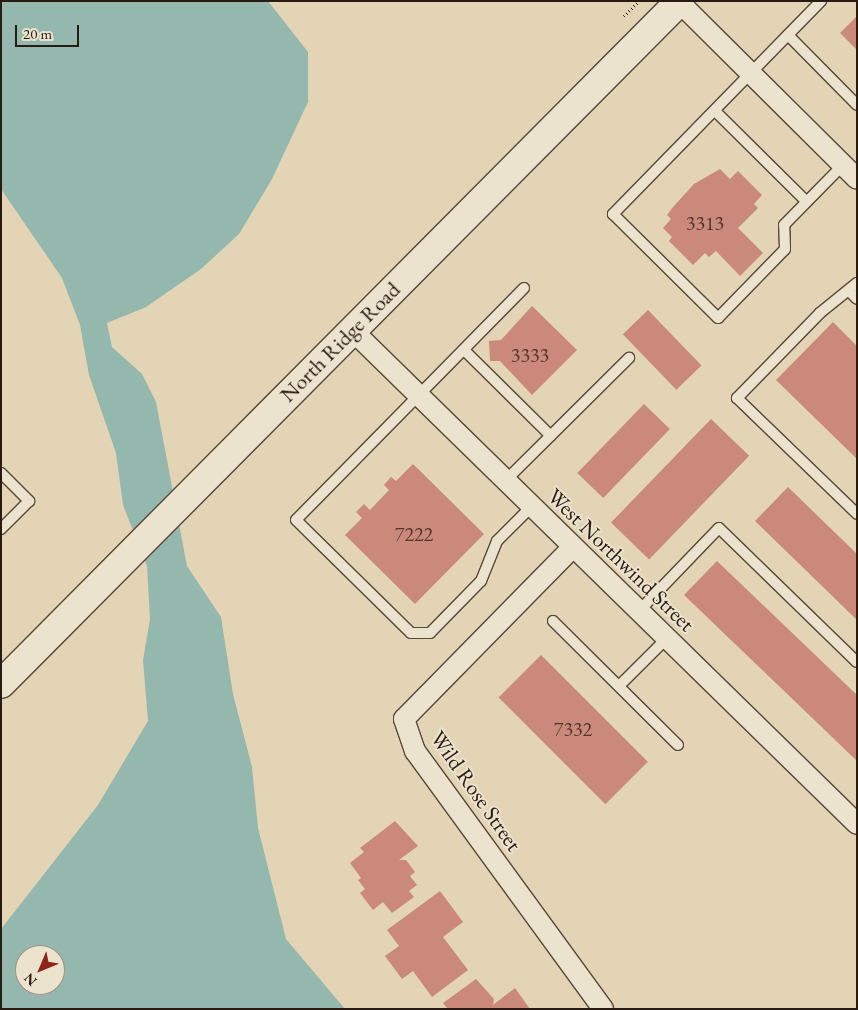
<!DOCTYPE html>
<html>
<head>
<meta charset="utf-8">
<style>
  body { margin:0 }
  #map { position:relative; width:858px; height:1010px; overflow:hidden; background:#e2d4b4; font-family:"EB Garamond",serif }
  div>[style] { position:absolute }
  .water>* { inset:0; background:#95b8ae }
  .building>* { inset:0; background:#cb897c; transform-origin:0 0 }
  .path>* { height:3px; margin-top:-1.5px; transform-origin:0; background:repeating-linear-gradient(90deg,#291b12 0 1px,transparent 0 3.5px) }
  .roads { filter:drop-shadow(1px 0 #57493a) drop-shadow(-1px 0 #57493a) drop-shadow(0 1px #57493a) drop-shadow(0 -1px #57493a) }
  .service>* { height:10px; margin:-5px; padding:0 5px; transform-origin:5px; border-radius:5px; background:#ece3ce }
  .minor>* { height:20px; margin:-10px; padding:0 10px; transform-origin:10px; border-radius:10px; background:#ece3ce }
  .secondary>* { height:28px; margin:-14px; padding:0 14px; transform-origin:14px; border-radius:14px; background:#ece3ce }
  span { translate:-50% -50%; white-space:nowrap; text-align:center; line-height:1.15; -webkit-text-stroke:4px #ece3ce; paint-order:stroke }
  .number-label { font-size:20px; color:#52362c }
  .number-label span { -webkit-text-stroke-width:0 }
  .street-label { font-size:22px; color:#291b12 }
  .frame { position:absolute; inset:0; border:2px solid #291b12; pointer-events:none }
  .north { position:absolute; left:15px; top:945px; width:50px; height:50px; box-sizing:border-box; background:#ece3ce; border:1px solid #9e9383; border-radius:50%; rotate:225deg; font-size:14px; font-weight:700; line-height:20px; text-align:center; color:#291b12 }
  .north::after { content:''; display:block; margin:auto; width:18px; height:22px; background:#8f2418; clip-path:polygon(50% 0,100% 100%,50% 72%,0 100%) }
  .scale { position:absolute; left:15px; top:25px; width:64px; height:22px; box-sizing:border-box; border:2px solid #291b12; border-top:0; padding-left:6px; font-size:15px; line-height:18px; white-space:nowrap; color:#291b12; -webkit-text-stroke:4px #ece3ce; paint-order:stroke }
</style>
</head>
<body>
<div id="map">
  <div class="water">
    <div style="clip-path:polygon(evenodd,1px 1px,268px 1px,308px 52px,308px 102px,272px 179px,239px 234px,201px 269px,146px 307px,107px 323px,112px 347px,142px 374px,156px 402px,187px 566px,221px 617px,233px 694px,252px 767px,258px 828px,286px 939px,345px 1009px,1px 1009px,1px 929px,98px 805px,148px 721px,143px 660px,150px 619px,147px 566px,123px 505px,116px 453px,89px 375px,80px 325px,62px 278px,1px 189px,1px 1px,25px 955px,55px 955px,55px 985px,25px 985px,25px 955px)"></div>
  </div>
  <div class="building">
    <div style="clip-path:polygon(857px 16px,857px 50px,840px 33px)"></div>
    <div style="clip-path:polygon(720px 169px,730px 179px,738px 171px,762px 195px,754px 204px,758px 208px,738px 228px,763px 253px,740px 276px,716px 251px,709px 257px,705px 253px,693px 265px,669px 241px,672px 237px,663px 228px,671px 219px,667px 215px,673px 207px,694px 184px)"></div>
    <div style="clip-path:polygon(532px 306px,577px 350px,532px 395px,500px 361px,490px 361px,489px 341px,501px 340px)"></div>
    <div style="left:648px;top:310px;width:77px;height:35px;rotate:46deg"></div>
    <div style="clip-path:polygon(833px 322px,857px 346px,857px 459px,776px 380px)"></div>
    <div style="left:644px;top:404px;width:36px;height:96px;rotate:44deg"></div>
    <div style="left:711px;top:419px;width:53px;height:144px;rotate:44deg"></div>
    <div style="clip-path:polygon(413px 464px,484px 534px,415px 604px,345px 535px,362px 518px,356px 512px,364px 504px,370px 510px,389px 490px,384px 485px,391px 477px,396px 481px)"></div>
    <div style="clip-path:polygon(788px 487px,857px 554px,857px 620px,755px 521px)"></div>
    <div style="clip-path:polygon(717px 561px,857px 695px,857px 761px,684px 595px)"></div>
    <div style="left:541px;top:655px;width:151px;height:60px;rotate:45deg"></div>
    <div style="clip-path:polygon(395px 821px,418px 846px,399px 860px,406px 860px,415px 872px,410px 876px,417px 885px,409px 891px,414px 897px,392px 913px,383px 902px,373px 910px,360px 893px,365px 889px,358px 880px,361px 878px,350px 863px,364px 852px,360px 848px)"></div>
    <div style="clip-path:polygon(440px 891px,463px 922px,443px 937px,468px 970px,432px 997px,413px 971px,402px 979px,385px 956px,399px 946px,387px 930px)"></div>
    <div style="clip-path:polygon(476px 979px,494px 999px,493px 1005px,515px 988px,530px 1009px,448px 1009px,443px 1003px)"></div>
  </div>
  <div class="path">
    <div style="left:624px;top:16px;width:21px;rotate:-45deg"></div>
  </div>
  <div class="roads">
    <div class="service">
      <div style="left:821px;top:1px;width:298px;rotate:134.3deg"></div>
      <div style="left:613px;top:214px;width:148px;rotate:44.7deg"></div>
      <div style="left:718px;top:318px;width:96px;rotate:-45.8deg"></div>
      <div style="left:785px;top:249px;width:24px;rotate:-92deg"></div>
      <div style="left:784px;top:225px;width:84px;rotate:-45.5deg"></div>
      <div style="left:788px;top:35px;width:98px;rotate:45.4deg"></div>
      <div style="left:715px;top:111px;width:129px;rotate:44.7deg"></div>
      <div style="left:857px;top:283px;width:48px;rotate:141deg"></div>
      <div style="left:820px;top:313px;width:119px;rotate:134.3deg"></div>
      <div style="left:737px;top:398px;width:167px;rotate:44deg"></div>
      <div style="left:524px;top:288px;width:325px;rotate:134.5deg"></div>
      <div style="left:296px;top:520px;width:161px;rotate:44.5deg"></div>
      <div style="left:411px;top:633px;width:19px"></div>
      <div style="left:430px;top:633px;width:73px;rotate:-45.6deg"></div>
      <div style="left:481px;top:581px;width:43px;rotate:-68.2deg"></div>
      <div style="left:497px;top:541px;width:49px;rotate:-45deg"></div>
      <div style="left:849px;top:291px;width:11px;rotate:45deg"></div>
      <div style="left:464px;top:350px;width:122px;rotate:44.7deg"></div>
      <div style="left:1px;top:473px;width:40px;rotate:45deg"></div>
      <div style="left:29px;top:501px;width:40px;rotate:135deg"></div>
      <div style="left:505px;top:481px;width:175px;rotate:-44.8deg"></div>
      <div style="left:639px;top:611px;width:115px;rotate:-46.1deg"></div>
      <div style="left:719px;top:528px;width:192px;rotate:44.2deg"></div>
      <div style="left:553px;top:621px;width:176px;rotate:44.8deg"></div>
      <div style="left:619px;top:686px;width:68px;rotate:-45deg"></div>
    </div>
    <div class="minor">
      <div style="left:678px;top:1px;width:252px;rotate:44.8deg"></div>
      <div style="left:352px;top:330px;width:706px;rotate:44.37deg"></div>
      <div style="left:573px;top:547px;width:241px;rotate:134.5deg"></div>
      <div style="left:404px;top:719px;width:34px;rotate:71deg"></div>
      <div style="left:415px;top:751px;width:319px;rotate:53.9deg"></div>
    </div>
    <div class="secondary">
      <div style="left:1px;top:684px;width:963px;rotate:-45.17deg"></div>
    </div>
  </div>
  <div class="number-label">
    <span style="left:705px;top:223px">3313</span>
    <span style="left:530px;top:355px">3333</span>
    <span style="left:414px;top:534px">7222</span>
    <span style="left:573px;top:729px">7332</span>
  </div>
  <div class="street-label">
    <span style="left:340px;top:342px;rotate:-45deg">North Ridge Road</span>
    <span style="left:621px;top:560px;rotate:44deg">West Northwind Street</span>
    <span style="left:476px;top:791px;rotate:55deg">Wild Rose Street</span>
  </div>
  <div class="frame"></div>
  <div class="north">N</div>
  <div class="scale">20 m</div>
</div>
</body>
</html>
